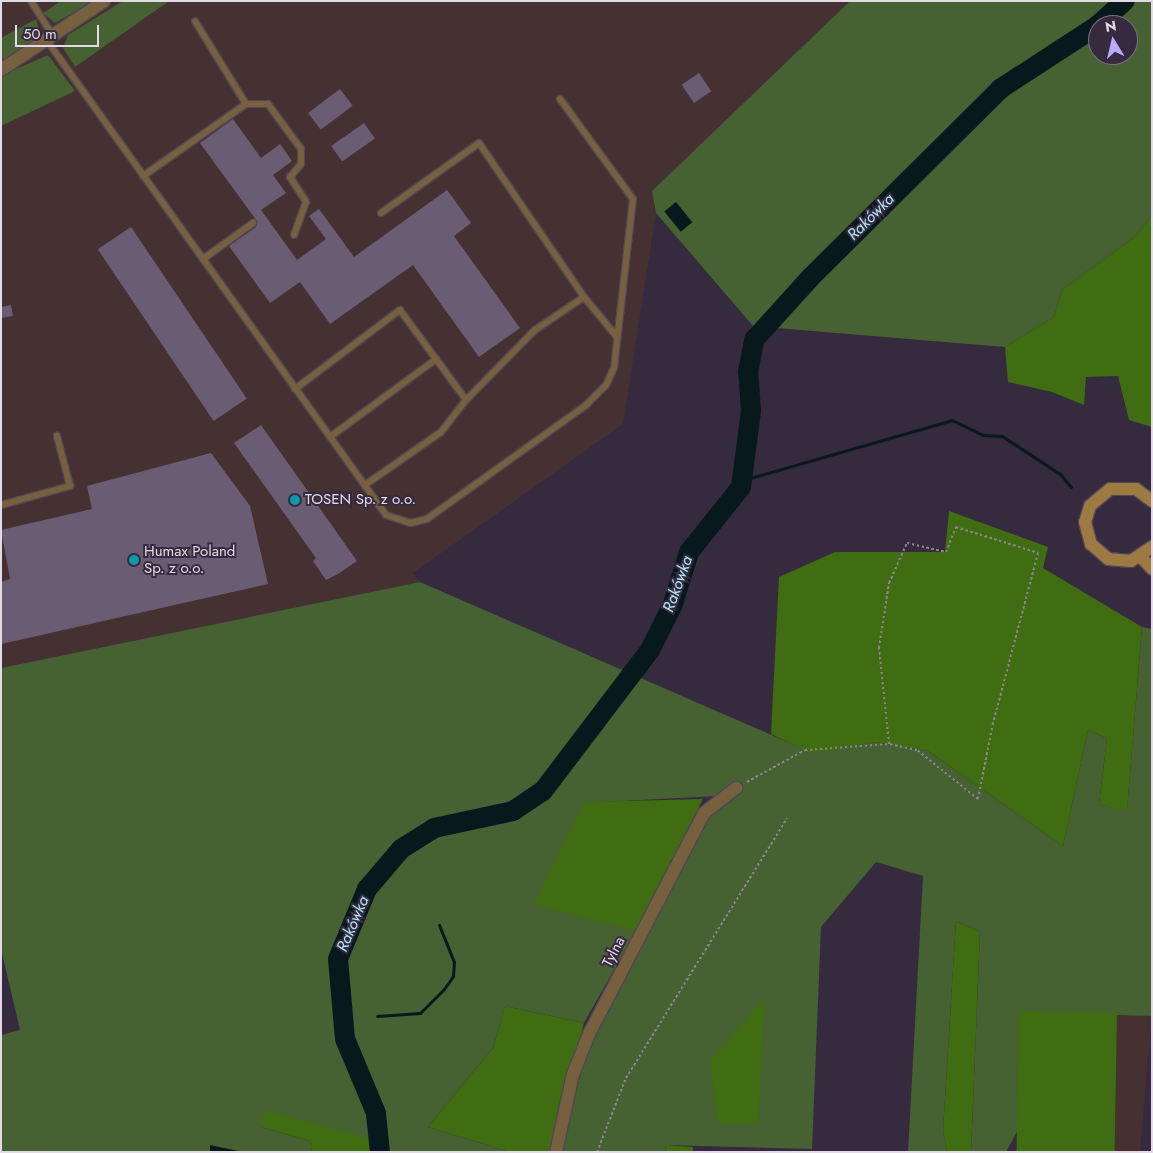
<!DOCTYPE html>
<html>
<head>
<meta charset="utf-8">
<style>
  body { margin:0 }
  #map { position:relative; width:1153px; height:1153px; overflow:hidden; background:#362a3e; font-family:Jost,sans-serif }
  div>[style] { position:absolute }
  .industrial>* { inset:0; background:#463132; transform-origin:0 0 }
  .green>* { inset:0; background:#466132 }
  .forest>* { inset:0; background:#406c12; transform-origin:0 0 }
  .water>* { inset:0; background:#08191e; transform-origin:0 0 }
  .stream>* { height:3px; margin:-1.5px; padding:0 1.5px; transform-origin:1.5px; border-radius:1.5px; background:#08191e }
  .river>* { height:20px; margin:-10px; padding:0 10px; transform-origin:10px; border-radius:10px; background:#08191e }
  .building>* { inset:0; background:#6a5d73; transform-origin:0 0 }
  .path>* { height:2px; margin-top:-1px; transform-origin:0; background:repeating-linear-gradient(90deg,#8e8495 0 2.5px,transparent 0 5px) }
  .roads { filter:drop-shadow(1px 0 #524659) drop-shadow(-1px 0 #524659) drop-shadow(0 1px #524659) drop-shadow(0 -1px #524659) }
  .lane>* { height:6px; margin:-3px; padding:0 3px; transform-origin:3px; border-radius:3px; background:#76603e }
  .street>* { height:12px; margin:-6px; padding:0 6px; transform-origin:6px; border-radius:6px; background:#76603e }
  .secondary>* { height:12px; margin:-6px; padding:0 6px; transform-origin:6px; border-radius:6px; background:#9d7a42 }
  .dots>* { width:14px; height:14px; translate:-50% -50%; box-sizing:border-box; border:2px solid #362a3e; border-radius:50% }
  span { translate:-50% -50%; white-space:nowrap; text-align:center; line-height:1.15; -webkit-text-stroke:4px #362a3e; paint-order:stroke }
  .poi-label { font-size:15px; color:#e2dae7 }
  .left { translate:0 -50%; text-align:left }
  .street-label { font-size:15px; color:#e2dae7 }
  .water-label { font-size:16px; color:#ade6f7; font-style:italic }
  .frame { position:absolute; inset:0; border:2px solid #e2dae7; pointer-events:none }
  .north { position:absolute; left:1088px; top:15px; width:50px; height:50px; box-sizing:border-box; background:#362a3e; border:1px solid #7b7082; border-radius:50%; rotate:351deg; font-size:14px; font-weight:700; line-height:20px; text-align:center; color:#e2dae7 }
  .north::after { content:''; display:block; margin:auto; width:18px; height:22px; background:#b8abf7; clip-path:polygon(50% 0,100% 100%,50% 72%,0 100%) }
  .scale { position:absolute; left:15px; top:25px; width:84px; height:22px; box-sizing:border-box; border:2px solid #e2dae7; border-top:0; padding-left:6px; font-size:15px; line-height:18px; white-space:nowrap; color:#e2dae7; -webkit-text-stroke:4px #362a3e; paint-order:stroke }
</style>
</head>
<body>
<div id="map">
  <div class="industrial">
    <div style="clip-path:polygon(1px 1px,850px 1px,652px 191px,656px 213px,623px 424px,413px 573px,420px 582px,1px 668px)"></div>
    <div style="left:1117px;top:1013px;width:35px;height:139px;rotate:5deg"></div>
  </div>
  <div class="green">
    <div style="clip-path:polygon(61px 1px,94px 1px,55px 23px,43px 13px)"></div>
    <div style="clip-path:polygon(123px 1px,169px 1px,75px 67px,63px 48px,68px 35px)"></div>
    <div style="clip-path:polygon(evenodd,850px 1px,1152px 1px,1152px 214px,1137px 235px,1062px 290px,1054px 317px,1005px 347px,753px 326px,656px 213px,652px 191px,850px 1px,1098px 25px,1128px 25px,1128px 55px,1098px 55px,1098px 25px)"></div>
    <div style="clip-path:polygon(36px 19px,40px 33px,36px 42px,8px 60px,1px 58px,1px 38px)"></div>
    <div style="clip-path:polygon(48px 55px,75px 91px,1px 126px,1px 76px)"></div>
    <div style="clip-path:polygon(420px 582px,813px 753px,875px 742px,928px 751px,1063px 846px,1088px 730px,1107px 738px,1099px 804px,1127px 810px,1142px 627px,1152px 629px,1152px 1016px,1081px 1014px,1006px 1152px,971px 1152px,980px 932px,956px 921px,943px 1131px,947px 1152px,908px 1152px,923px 876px,876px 862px,821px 927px,812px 1149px,666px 1145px,665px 1152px,562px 1152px,584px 1060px,638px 950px,706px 817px,738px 795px,583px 803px,636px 931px,584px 1023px,505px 1006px,493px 1048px,428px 1127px,510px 1152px,383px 1152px,371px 1139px,261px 1127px,310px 1141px,312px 1152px,1px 1152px,1px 1035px,20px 1030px,1px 949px,1px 668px)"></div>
  </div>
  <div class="forest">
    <div style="clip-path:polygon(1152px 214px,1152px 427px,1129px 420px,1118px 376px,1086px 377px,1084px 405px,1052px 392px,1008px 382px,1005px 347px,1054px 317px,1062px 290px,1137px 235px)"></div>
    <div style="clip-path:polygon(949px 511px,1048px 547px,1043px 568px,1142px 627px,1127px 811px,1099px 804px,1107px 738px,1088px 730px,1063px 846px,928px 751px,875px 742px,813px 754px,771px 734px,779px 577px,835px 552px,945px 552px)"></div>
    <div style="clip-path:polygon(703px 799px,636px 931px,534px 905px,584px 802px)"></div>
    <div style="clip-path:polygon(956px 921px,980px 932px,971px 1152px,947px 1152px,943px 1131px)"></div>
    <div style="clip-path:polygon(765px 997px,758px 1124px,718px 1124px,710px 1061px)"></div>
    <div style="clip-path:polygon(505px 1006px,584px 1023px,551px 1152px,510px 1152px,428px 1127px,493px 1048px)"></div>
    <div style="left:1019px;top:1011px;width:98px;height:142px;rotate:1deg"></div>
    <div style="clip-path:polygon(265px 1110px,371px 1139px,383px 1152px,312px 1152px,310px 1141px,261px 1127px)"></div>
    <div style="clip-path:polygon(666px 1145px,693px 1147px,693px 1152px,665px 1152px)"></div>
  </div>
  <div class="water">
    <div style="left:676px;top:202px;width:26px;height:15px;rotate:51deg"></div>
    <div style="clip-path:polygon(210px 1145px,243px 1152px,210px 1152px)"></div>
  </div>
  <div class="stream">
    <div style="left:743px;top:480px;width:217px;rotate:-16deg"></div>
    <div style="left:952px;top:420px;width:34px;rotate:26deg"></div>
    <div style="left:983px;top:435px;width:19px;rotate:3deg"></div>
    <div style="left:1002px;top:436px;width:69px;rotate:33.2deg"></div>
    <div style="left:1060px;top:474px;width:17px;rotate:50deg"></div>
    <div style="left:377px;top:1016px;width:43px;rotate:-4deg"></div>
    <div style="left:420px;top:1013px;width:34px;rotate:-45deg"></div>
    <div style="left:444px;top:989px;width:16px;rotate:-55deg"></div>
    <div style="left:453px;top:976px;width:14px;rotate:-86deg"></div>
    <div style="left:454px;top:962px;width:40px;rotate:-112deg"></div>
  </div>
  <div class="river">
    <div style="left:1098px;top:25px;width:36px;rotate:-42deg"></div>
    <div style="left:380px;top:1152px;width:39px;rotate:-96deg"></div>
    <div style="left:376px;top:1113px;width:80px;rotate:-112.7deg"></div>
    <div style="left:345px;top:1039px;width:80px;rotate:-95deg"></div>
    <div style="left:338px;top:959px;width:76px;rotate:-67.5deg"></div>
    <div style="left:367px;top:889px;width:52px;rotate:-49.6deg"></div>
    <div style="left:401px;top:849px;width:39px;rotate:-32deg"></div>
    <div style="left:434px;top:828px;width:81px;rotate:-12.1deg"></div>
    <div style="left:513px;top:811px;width:36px;rotate:-34deg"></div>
    <div style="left:543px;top:791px;width:177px;rotate:-52.8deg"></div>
    <div style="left:650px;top:650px;width:51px;rotate:-63.4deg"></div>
    <div style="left:673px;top:604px;width:54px;rotate:-72.9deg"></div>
    <div style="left:689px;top:552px;width:83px;rotate:-51.3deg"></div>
    <div style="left:741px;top:487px;width:77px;rotate:-82.5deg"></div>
    <div style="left:751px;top:411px;width:39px;rotate:-94deg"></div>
    <div style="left:748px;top:372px;width:33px;rotate:-79deg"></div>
    <div style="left:754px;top:340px;width:85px;rotate:-47.9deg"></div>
    <div style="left:811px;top:277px;width:267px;rotate:-44.8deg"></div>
    <div style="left:1000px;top:89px;width:117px;rotate:-33.1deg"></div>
  </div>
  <div class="building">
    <div style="left:699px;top:73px;width:22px;height:21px;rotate:56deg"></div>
    <div style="left:340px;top:89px;width:21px;height:40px;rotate:53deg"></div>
    <div style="clip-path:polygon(233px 119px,261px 158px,280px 144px,292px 161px,273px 175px,286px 193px,261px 210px,297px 260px,326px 239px,309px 216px,319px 209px,354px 257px,447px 190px,471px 223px,454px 236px,520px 328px,479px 357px,413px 265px,330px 324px,300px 282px,270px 303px,229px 246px,256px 227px,257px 221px,200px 143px)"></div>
    <div style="left:364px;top:123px;width:19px;height:40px;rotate:55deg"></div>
    <div style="left:131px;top:227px;width:207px;height:40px;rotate:56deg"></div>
    <div style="clip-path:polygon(11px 305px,13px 316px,1px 318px,1px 307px)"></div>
    <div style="clip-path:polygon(261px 425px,357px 561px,338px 574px,326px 580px,313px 561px,316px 558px,234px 443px)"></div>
    <div style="clip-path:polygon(211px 453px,250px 506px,268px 584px,1px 644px,1px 582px,10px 579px,1px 530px,92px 509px,87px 486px)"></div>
  </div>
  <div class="path">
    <div style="left:747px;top:782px;width:66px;rotate:-28.9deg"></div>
    <div style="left:805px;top:750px;width:84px;rotate:-4.1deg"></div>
    <div style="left:889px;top:744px;width:97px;rotate:-95.9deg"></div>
    <div style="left:879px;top:648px;width:66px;rotate:-81.3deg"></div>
    <div style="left:889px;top:583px;width:44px;rotate:-65.8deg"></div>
    <div style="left:907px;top:543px;width:40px;rotate:13deg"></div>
    <div style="left:946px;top:552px;width:27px;rotate:-68deg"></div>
    <div style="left:956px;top:527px;width:86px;rotate:17.6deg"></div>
    <div style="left:1038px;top:553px;width:176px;rotate:104.8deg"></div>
    <div style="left:993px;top:723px;width:77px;rotate:101.2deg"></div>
    <div style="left:978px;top:799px;width:78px;rotate:-141.2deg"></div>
    <div style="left:917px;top:750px;width:29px;rotate:-168deg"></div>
    <div style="left:597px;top:1152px;width:79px;rotate:-68.6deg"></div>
    <div style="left:626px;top:1078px;width:306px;rotate:-58.2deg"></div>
  </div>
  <div class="roads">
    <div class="lane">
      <div style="left:31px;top:1px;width:41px;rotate:57.8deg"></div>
      <div style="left:48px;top:42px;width:581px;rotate:54.45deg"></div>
      <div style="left:386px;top:515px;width:26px;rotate:18deg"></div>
      <div style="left:411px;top:523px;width:16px;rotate:-14deg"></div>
      <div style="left:427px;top:519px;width:196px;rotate:-35.6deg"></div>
      <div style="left:586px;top:405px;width:28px;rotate:-45deg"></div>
      <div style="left:606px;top:385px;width:19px;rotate:-65deg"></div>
      <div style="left:614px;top:368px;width:170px;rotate:-83.6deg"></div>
      <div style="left:633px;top:199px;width:124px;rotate:-126.1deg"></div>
      <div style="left:246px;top:104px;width:22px"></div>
      <div style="left:268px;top:104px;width:56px;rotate:53.7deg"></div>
      <div style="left:301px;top:149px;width:15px;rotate:90deg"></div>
      <div style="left:301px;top:164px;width:17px;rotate:130deg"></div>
      <div style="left:290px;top:177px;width:30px;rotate:57deg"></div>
      <div style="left:306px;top:202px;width:35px;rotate:110deg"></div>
      <div style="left:143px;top:176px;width:126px;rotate:-35deg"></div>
      <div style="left:246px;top:104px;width:97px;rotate:-121.6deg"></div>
      <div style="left:381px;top:213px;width:120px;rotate:-35.5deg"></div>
      <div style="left:479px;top:143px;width:186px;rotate:55.7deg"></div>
      <div style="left:203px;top:259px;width:62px;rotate:-35.8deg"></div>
      <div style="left:295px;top:389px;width:131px;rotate:-37deg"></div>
      <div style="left:400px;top:310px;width:112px;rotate:53.7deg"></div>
      <div style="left:466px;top:400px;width:41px;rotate:128deg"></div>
      <div style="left:441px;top:432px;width:93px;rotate:145.1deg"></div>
      <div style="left:466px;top:400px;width:98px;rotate:-45.4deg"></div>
      <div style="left:535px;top:330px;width:59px;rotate:-34deg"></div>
      <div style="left:584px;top:297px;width:52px;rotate:50.5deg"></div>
      <div style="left:330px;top:437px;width:132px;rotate:-36.3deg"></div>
      <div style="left:1px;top:505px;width:72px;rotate:-15.4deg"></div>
      <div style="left:70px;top:486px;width:52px;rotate:-104.6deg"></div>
    </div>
    <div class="street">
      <div style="left:1px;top:70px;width:124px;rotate:-33.8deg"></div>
      <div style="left:556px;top:1152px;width:80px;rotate:-77.7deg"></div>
      <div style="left:573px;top:1074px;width:43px;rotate:-68.2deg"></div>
      <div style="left:589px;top:1034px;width:249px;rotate:-62.5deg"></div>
      <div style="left:704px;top:813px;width:41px;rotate:-38deg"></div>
    </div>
    <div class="secondary">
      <div style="left:1152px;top:501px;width:20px;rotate:-143deg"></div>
      <div style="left:1136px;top:489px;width:26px;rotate:180deg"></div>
      <div style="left:1110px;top:489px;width:26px;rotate:140deg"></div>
      <div style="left:1090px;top:506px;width:17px;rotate:107deg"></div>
      <div style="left:1085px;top:522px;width:23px;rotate:75deg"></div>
      <div style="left:1091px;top:544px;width:23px;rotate:41deg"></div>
      <div style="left:1108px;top:559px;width:23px;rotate:5deg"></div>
      <div style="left:1131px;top:561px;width:25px;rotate:-34deg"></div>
      <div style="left:1141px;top:557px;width:16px;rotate:47deg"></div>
    </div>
  </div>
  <div class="dots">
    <div style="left:295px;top:500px;background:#0f9aa8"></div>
    <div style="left:134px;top:560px;background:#0f9aa8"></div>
  </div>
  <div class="poi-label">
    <span class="left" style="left:305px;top:500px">TOSEN Sp. z o.o.</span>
    <span class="left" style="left:144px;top:560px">Humax Poland<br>Sp. z o.o.</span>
  </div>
  <div class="street-label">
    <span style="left:614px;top:952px;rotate:-63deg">Tylna</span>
  </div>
  <div class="water-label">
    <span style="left:871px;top:217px;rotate:-45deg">Rakówka</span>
    <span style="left:678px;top:584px;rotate:-70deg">Rakówka</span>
    <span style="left:353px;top:924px;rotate:-67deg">Rakówka</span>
  </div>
  <div class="frame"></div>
  <div class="north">N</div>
  <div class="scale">50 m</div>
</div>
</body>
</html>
